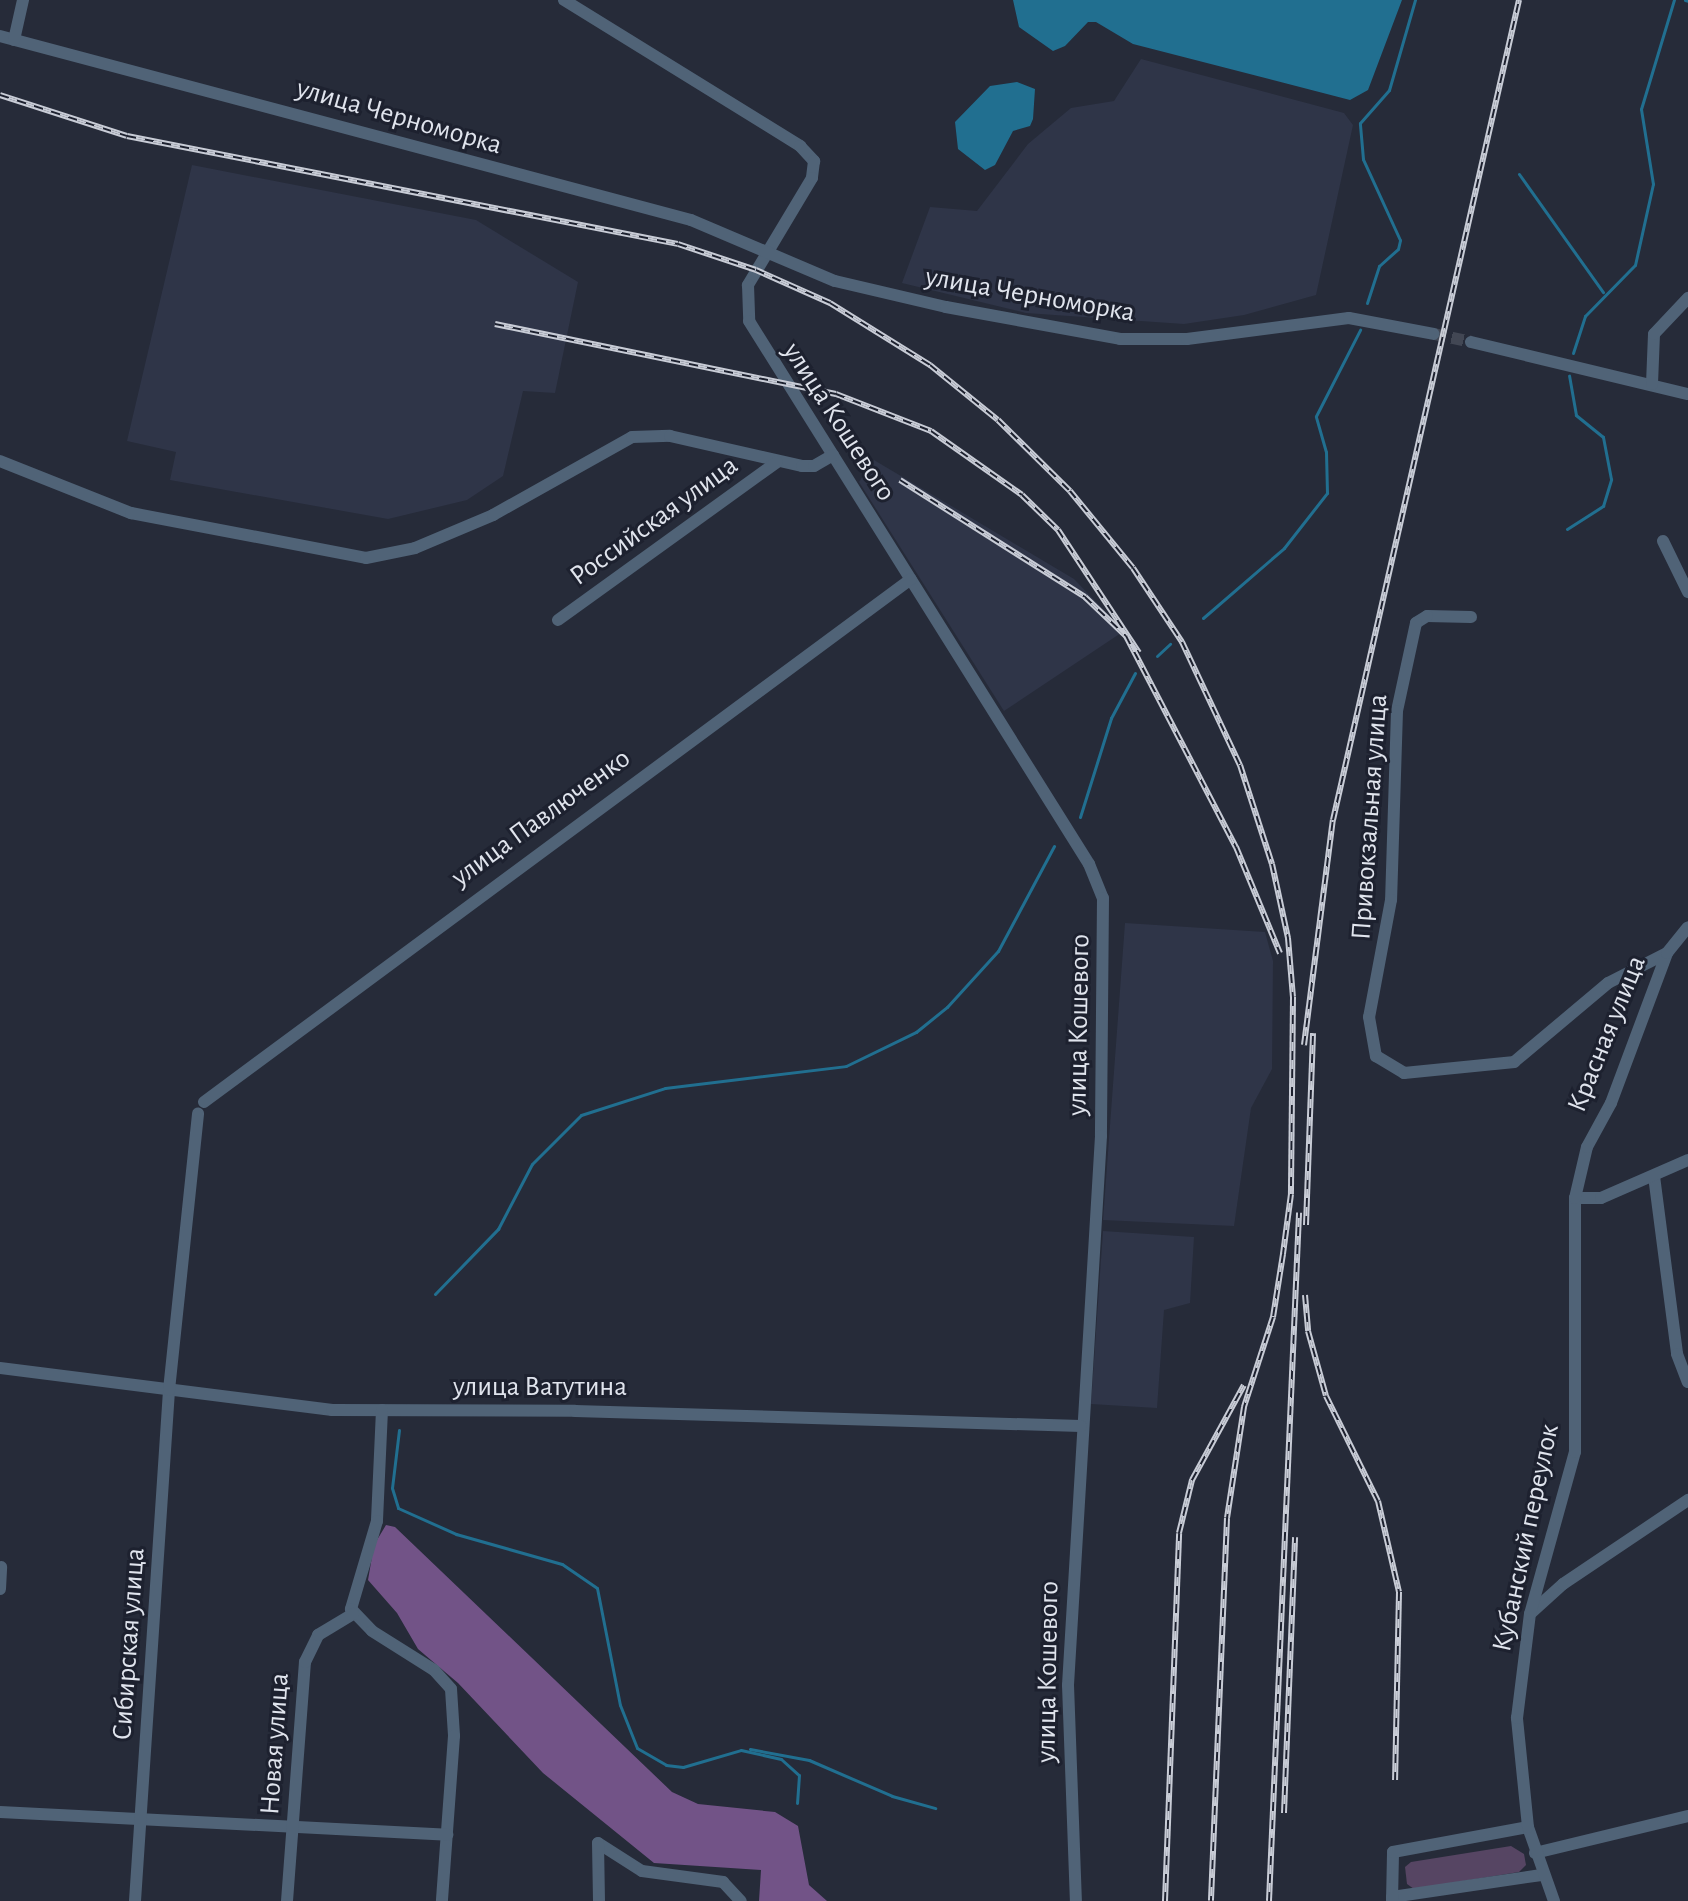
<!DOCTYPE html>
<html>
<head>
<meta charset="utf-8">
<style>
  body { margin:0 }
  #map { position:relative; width:1688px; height:1901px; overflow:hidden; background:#262b39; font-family:"Alegreya Sans",sans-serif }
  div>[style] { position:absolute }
  .built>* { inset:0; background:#2f3548 }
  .green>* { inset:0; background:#564563 }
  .forest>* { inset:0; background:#725387 }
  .water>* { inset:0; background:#216f90 }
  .stream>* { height:3px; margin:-1.5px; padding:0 1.5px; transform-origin:1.5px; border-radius:1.5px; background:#216f90 }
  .minor-tunnel>* { height:12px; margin-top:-6px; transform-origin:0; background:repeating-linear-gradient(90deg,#424754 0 12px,transparent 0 18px) }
  .minor>* { height:12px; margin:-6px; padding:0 6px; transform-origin:6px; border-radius:6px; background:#506377 }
  .rail>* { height:6px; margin-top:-3px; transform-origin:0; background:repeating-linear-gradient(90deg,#1d212f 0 9px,#c8ccd6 0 18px); box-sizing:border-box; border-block:2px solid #c8ccd6 }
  span { translate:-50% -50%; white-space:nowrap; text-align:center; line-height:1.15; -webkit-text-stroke:6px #1d212f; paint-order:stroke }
  .street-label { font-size:28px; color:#e0e4ed }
</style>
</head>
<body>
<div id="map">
  <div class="built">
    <div style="clip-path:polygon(1141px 59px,1344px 113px,1353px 125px,1316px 295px,1244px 315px,1184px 324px,1026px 313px,902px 283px,930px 207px,977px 211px,1028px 144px,1071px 108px,1114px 101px)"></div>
    <div style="clip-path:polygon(192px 165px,476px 220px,578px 282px,555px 393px,523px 391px,503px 476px,467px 500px,388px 519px,170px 480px,176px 452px,127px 441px)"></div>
    <div style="clip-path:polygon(874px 460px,1074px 579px,1124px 631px,1004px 711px,859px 482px)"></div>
    <div style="clip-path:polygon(1125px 923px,1265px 932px,1273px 961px,1272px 1069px,1251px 1108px,1234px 1226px,1103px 1220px)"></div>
    <div style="clip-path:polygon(1103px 1231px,1194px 1237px,1190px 1303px,1164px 1310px,1157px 1408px,1091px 1404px)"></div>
  </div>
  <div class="green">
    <div style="clip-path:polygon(1511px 1846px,1524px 1854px,1526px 1865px,1519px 1872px,1414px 1889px,1407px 1884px,1405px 1867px,1411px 1862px)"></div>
  </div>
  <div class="forest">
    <div style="clip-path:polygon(386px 1525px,395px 1527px,672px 1792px,698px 1804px,775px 1812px,798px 1826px,809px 1885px,827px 1901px,759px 1901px,761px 1870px,654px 1863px,543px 1773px,458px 1683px,418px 1649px,397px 1613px,368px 1580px,374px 1545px)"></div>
  </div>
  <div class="water">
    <div style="clip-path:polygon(1013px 0,1402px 0,1368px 90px,1350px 100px,1133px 44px,1096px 22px,1088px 22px,1065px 46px,1053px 51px,1019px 27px)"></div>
    <div style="clip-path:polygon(1017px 82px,1035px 89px,1033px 119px,1030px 126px,1013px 131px,995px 165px,985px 170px,958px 149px,955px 122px,990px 86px)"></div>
  </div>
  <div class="stream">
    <div style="left:1685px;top:0;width:3px;rotate:18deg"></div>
    <div style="left:1519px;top:174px;width:145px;rotate:54.6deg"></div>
    <div style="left:1367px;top:303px;width:39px;rotate:-72deg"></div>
    <div style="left:1379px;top:266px;width:25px;rotate:-42deg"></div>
    <div style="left:1398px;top:249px;width:9px;rotate:-77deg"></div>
    <div style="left:1400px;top:240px;width:89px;rotate:-114.6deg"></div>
    <div style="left:1363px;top:159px;width:36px;rotate:-95deg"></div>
    <div style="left:1360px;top:123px;width:44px;rotate:-48.7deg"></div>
    <div style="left:1389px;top:90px;width:94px;rotate:-73.9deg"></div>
    <div style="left:1573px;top:353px;width:39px;rotate:-72deg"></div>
    <div style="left:1585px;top:316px;width:71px;rotate:-45.6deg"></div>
    <div style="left:1635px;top:265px;width:83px;rotate:-77.5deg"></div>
    <div style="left:1653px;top:184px;width:76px;rotate:-99.1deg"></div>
    <div style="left:1641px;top:109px;width:114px;rotate:-73.2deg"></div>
    <div style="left:1567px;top:529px;width:43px;rotate:-32.6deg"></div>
    <div style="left:1603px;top:506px;width:28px;rotate:-73deg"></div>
    <div style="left:1611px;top:479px;width:43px;rotate:-100.8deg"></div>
    <div style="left:1603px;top:437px;width:35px;rotate:-141deg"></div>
    <div style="left:1576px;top:415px;width:40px;rotate:-100deg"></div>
    <div style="left:1203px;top:618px;width:107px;rotate:-40.8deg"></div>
    <div style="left:1284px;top:548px;width:70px;rotate:-52deg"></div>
    <div style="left:1327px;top:493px;width:41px;rotate:-91.4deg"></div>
    <div style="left:1326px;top:452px;width:37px;rotate:-106deg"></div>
    <div style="left:1316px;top:416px;width:97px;rotate:-62.9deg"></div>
    <div style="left:1157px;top:656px;width:18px;rotate:-43deg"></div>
    <div style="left:1080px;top:817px;width:104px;rotate:-72.6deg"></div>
    <div style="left:1111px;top:718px;width:51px;rotate:-61.9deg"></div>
    <div style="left:435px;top:1294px;width:91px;rotate:-45.9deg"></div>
    <div style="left:498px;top:1229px;width:73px;rotate:-62.4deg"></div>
    <div style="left:532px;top:1164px;width:69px;rotate:-45deg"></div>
    <div style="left:581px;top:1115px;width:88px;rotate:-17.8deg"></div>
    <div style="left:665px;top:1088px;width:182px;rotate:-6.9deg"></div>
    <div style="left:846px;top:1066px;width:78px;rotate:-25.9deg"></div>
    <div style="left:916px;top:1032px;width:40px;rotate:-39deg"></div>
    <div style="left:947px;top:1007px;width:76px;rotate:-47.7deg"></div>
    <div style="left:998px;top:951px;width:119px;rotate:-61.9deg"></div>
    <div style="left:399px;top:1430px;width:58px;rotate:96.9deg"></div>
    <div style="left:392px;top:1488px;width:21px;rotate:73deg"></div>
    <div style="left:398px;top:1508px;width:64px;rotate:24.1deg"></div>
    <div style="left:456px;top:1534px;width:110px;rotate:15.8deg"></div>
    <div style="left:562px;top:1564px;width:42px;rotate:34.4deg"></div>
    <div style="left:597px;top:1588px;width:119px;rotate:78.9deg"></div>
    <div style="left:620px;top:1705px;width:46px;rotate:68.4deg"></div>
    <div style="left:637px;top:1748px;width:34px;rotate:30deg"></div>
    <div style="left:666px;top:1765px;width:17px;rotate:7deg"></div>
    <div style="left:683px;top:1767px;width:60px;rotate:-16.3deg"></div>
    <div style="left:741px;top:1750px;width:41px;rotate:12.7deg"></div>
    <div style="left:781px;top:1759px;width:24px;rotate:42deg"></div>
    <div style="left:799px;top:1775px;width:28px;rotate:94deg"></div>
    <div style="left:750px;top:1749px;width:60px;rotate:10.6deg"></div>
    <div style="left:809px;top:1760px;width:90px;rotate:23.4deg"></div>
    <div style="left:892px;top:1796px;width:45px;rotate:15.6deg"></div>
  </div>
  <div class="minor-tunnel">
    <div style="left:1434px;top:334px;width:38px;rotate:12deg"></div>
  </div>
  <div class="minor">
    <div style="left:564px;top:0;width:278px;rotate:31.7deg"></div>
    <div style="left:800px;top:146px;width:21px;rotate:47deg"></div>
    <div style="left:814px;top:161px;width:17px;rotate:97deg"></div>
    <div style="left:812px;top:178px;width:125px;rotate:120.9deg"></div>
    <div style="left:748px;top:285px;width:36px;rotate:88deg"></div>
    <div style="left:749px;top:321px;width:641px;rotate:57.95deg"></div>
    <div style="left:1089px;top:864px;width:37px;rotate:68deg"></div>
    <div style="left:1103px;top:898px;width:238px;rotate:90.5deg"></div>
    <div style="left:1101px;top:1136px;width:550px;rotate:93.44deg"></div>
    <div style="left:1068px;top:1685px;width:216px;rotate:87.9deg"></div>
    <div style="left:0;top:36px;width:715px;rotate:14.91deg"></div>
    <div style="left:691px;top:220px;width:156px;rotate:23deg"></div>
    <div style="left:835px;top:281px;width:114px;rotate:13.2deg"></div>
    <div style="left:946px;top:307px;width:177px;rotate:10.4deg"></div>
    <div style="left:1120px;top:339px;width:67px"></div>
    <div style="left:1187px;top:339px;width:163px;rotate:-7.4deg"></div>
    <div style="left:1349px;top:318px;width:86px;rotate:10.7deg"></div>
    <div style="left:14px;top:40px;width:41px;rotate:-77.3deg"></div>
    <div style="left:1471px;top:342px;width:223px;rotate:13.5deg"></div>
    <div style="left:1652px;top:384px;width:50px;rotate:-87.7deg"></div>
    <div style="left:1654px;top:334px;width:50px;rotate:-46.6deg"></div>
    <div style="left:0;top:461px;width:141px;rotate:21.7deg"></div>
    <div style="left:131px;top:513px;width:239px;rotate:10.8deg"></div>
    <div style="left:366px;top:558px;width:50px;rotate:-11.5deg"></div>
    <div style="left:415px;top:548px;width:85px;rotate:-22.9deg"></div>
    <div style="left:493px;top:515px;width:159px;rotate:-29.3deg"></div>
    <div style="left:632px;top:437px;width:38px;rotate:-2deg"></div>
    <div style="left:670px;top:436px;width:135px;rotate:12.8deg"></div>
    <div style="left:802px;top:466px;width:12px"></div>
    <div style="left:814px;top:466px;width:22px;rotate:-30deg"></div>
    <div style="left:1663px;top:541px;width:57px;rotate:63.9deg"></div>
    <div style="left:1471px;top:617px;width:44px;rotate:-178.7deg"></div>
    <div style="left:1427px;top:616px;width:13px;rotate:148deg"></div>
    <div style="left:1416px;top:623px;width:90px;rotate:102.2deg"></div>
    <div style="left:1397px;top:711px;width:189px;rotate:91.8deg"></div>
    <div style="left:1391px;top:900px;width:119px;rotate:100.6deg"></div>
    <div style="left:1369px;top:1017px;width:40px;rotate:80deg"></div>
    <div style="left:1376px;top:1056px;width:33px;rotate:31deg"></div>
    <div style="left:1404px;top:1073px;width:111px;rotate:-5.7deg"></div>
    <div style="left:1514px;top:1062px;width:123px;rotate:-40deg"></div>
    <div style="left:1608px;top:983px;width:66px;rotate:-27deg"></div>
    <div style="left:558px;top:620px;width:270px;rotate:-35.8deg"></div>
    <div style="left:204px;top:1102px;width:879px;rotate:-36.49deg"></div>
    <div style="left:1654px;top:1176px;width:179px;rotate:82.6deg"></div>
    <div style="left:1677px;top:1354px;width:30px;rotate:69deg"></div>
    <div style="left:1575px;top:1198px;width:26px"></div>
    <div style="left:1601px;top:1198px;width:95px;rotate:-23.6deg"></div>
    <div style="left:0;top:1368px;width:335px;rotate:7.2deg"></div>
    <div style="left:332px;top:1410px;width:243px;rotate:0.2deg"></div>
    <div style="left:575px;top:1411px;width:506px;rotate:1.7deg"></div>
    <div style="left:382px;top:1410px;width:111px;rotate:92.6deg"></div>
    <div style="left:377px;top:1521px;width:92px;rotate:106.5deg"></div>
    <div style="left:351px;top:1609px;width:30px;rotate:46deg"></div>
    <div style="left:372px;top:1631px;width:73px;rotate:32.2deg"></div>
    <div style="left:434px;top:1670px;width:25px;rotate:48deg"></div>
    <div style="left:451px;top:1689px;width:47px;rotate:86.3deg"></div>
    <div style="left:454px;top:1736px;width:165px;rotate:94.2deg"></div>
    <div style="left:0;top:1589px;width:22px;rotate:-87deg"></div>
    <div style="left:1532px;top:1612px;width:42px;rotate:-42.1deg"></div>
    <div style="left:1563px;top:1584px;width:151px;rotate:-33.9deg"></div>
    <div style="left:0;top:1812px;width:448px;rotate:2.9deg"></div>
    <div style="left:598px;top:1843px;width:52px;rotate:32.5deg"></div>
    <div style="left:642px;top:1871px;width:82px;rotate:7.7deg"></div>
    <div style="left:723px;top:1882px;width:26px;rotate:47deg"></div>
    <div style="left:598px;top:1843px;width:58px;rotate:89deg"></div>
    <div style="left:1535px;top:1853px;width:157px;rotate:-13.6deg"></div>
    <div style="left:1392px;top:1897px;width:151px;rotate:-8.4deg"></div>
    <div style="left:135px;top:1901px;width:512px;rotate:-86.19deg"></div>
    <div style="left:169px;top:1390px;width:278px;rotate:-84deg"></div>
    <div style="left:287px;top:1901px;width:240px;rotate:-85.7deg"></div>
    <div style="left:305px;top:1662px;width:30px;rotate:-64deg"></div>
    <div style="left:318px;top:1635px;width:41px;rotate:-31deg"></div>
    <div style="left:1392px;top:1901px;width:49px;rotate:-88.8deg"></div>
    <div style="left:1393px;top:1852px;width:137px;rotate:-10.5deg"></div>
    <div style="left:1554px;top:1901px;width:78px;rotate:-109.4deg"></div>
    <div style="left:1528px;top:1827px;width:110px;rotate:-95.8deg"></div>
    <div style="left:1517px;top:1718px;width:105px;rotate:-82.9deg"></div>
    <div style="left:1530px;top:1614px;width:168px;rotate:-74.5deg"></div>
    <div style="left:1575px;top:1452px;width:254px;rotate:-90deg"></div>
    <div style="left:1575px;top:1198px;width:52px;rotate:-76.8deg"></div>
    <div style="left:1587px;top:1147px;width:50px;rotate:-61.4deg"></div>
    <div style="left:1611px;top:1103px;width:160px;rotate:-69.5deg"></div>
    <div style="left:1667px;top:953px;width:33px;rotate:-51deg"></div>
  </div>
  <div class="rail">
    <div style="left:0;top:95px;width:133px;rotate:17.9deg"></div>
    <div style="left:127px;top:136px;width:561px;rotate:11.09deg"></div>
    <div style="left:678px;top:244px;width:82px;rotate:18.4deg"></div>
    <div style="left:756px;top:270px;width:81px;rotate:24deg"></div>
    <div style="left:830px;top:303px;width:118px;rotate:31.8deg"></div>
    <div style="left:930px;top:365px;width:87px;rotate:39deg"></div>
    <div style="left:998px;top:420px;width:101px;rotate:44.6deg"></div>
    <div style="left:1070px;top:491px;width:99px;rotate:50.7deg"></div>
    <div style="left:1133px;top:568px;width:89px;rotate:56.5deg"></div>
    <div style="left:1182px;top:642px;width:136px;rotate:64.8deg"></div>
    <div style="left:1240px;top:765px;width:104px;rotate:72.1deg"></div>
    <div style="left:1272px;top:864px;width:76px;rotate:77.8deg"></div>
    <div style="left:1288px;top:938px;width:59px;rotate:85.2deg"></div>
    <div style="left:1293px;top:997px;width:197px;rotate:90.6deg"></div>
    <div style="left:1291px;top:1194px;width:61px;rotate:97.6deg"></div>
    <div style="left:1283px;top:1254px;width:64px;rotate:99deg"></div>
    <div style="left:1273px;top:1317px;width:95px;rotate:107.9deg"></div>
    <div style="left:1244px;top:1407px;width:112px;rotate:98.7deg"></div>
    <div style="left:1227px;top:1518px;width:383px;rotate:92.4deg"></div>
    <div style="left:495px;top:324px;width:348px;rotate:11.6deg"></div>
    <div style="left:836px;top:394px;width:102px;rotate:21.3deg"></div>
    <div style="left:931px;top:431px;width:111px;rotate:35.1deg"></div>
    <div style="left:1022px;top:495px;width:50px;rotate:44.2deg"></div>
    <div style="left:1058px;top:530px;width:147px;rotate:56.6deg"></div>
    <div style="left:900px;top:480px;width:219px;rotate:32.3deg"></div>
    <div style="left:1085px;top:597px;width:57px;rotate:43.6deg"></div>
    <div style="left:1126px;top:636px;width:238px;rotate:62.5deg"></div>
    <div style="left:1236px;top:847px;width:115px;rotate:67.5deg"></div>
    <div style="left:1304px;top:1045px;width:227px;rotate:-82.7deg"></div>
    <div style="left:1333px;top:820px;width:841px;rotate:-77.22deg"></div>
    <div style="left:1306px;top:1225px;width:192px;rotate:-87.9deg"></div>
    <div style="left:1305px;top:1295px;width:36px;rotate:85deg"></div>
    <div style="left:1308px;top:1331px;width:67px;rotate:74.5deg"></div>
    <div style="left:1326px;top:1396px;width:117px;rotate:63.7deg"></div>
    <div style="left:1378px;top:1501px;width:93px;rotate:77deg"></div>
    <div style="left:1399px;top:1592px;width:188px;rotate:91.2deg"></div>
    <div style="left:1284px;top:1813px;width:276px;rotate:-87.7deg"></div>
    <div style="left:1165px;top:1901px;width:368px;rotate:-87.8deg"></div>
    <div style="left:1179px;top:1533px;width:55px;rotate:-76.2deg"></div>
    <div style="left:1192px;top:1480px;width:108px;rotate:-61.3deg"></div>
    <div style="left:1269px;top:1901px;width:689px;rotate:-87.5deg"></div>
  </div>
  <div class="street-label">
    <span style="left:399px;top:117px;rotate:16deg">улица Черноморка</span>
    <span style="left:1030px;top:295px;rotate:10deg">улица Черноморка</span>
    <span style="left:839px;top:422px;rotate:57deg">улица Кошевого</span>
    <span style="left:654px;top:521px;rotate:-36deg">Российская улица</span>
    <span style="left:1370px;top:817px;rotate:-86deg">Привокзальная улица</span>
    <span style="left:541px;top:818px;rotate:-36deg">улица Павлюченко</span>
    <span style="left:1079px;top:1025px;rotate:-89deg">улица Кошевого</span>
    <span style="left:1607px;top:1034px;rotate:-68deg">Красная улица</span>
    <span style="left:540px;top:1387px">улица Ватутина</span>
    <span style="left:1526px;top:1538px;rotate:-78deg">Кубанский переулок</span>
    <span style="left:129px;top:1644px;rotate:-86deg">Сибирская улица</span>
    <span style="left:1048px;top:1672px;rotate:-89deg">улица Кошевого</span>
    <span style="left:275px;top:1744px;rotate:-86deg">Новая улица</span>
  </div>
</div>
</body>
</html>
